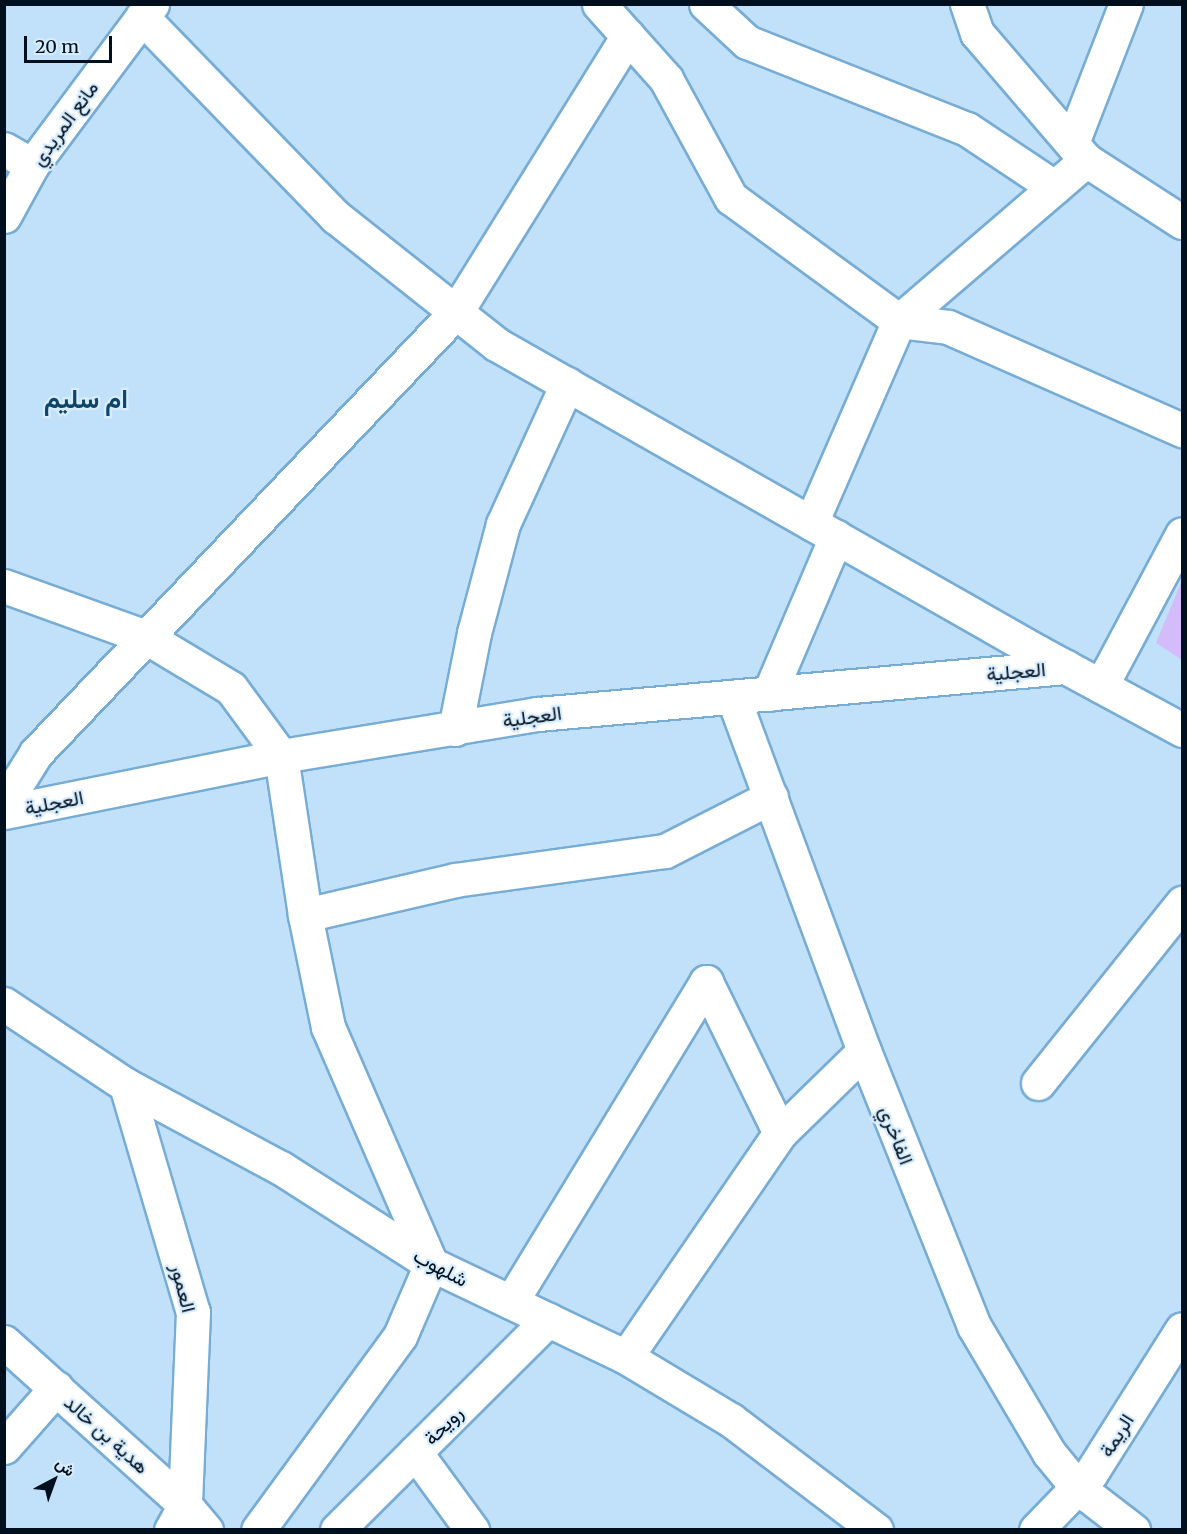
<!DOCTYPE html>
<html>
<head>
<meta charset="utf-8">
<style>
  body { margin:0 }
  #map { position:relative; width:1187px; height:1534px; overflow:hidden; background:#c1e1fb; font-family:Merriweather,Vazirmatn,serif }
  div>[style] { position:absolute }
  .green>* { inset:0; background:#d4bcfa }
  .roads { filter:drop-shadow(2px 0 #77acd5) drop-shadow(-2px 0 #77acd5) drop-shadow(0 2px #77acd5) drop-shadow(0 -2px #77acd5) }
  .minor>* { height:33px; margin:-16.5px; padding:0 16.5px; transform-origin:16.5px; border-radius:16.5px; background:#fff }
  span { translate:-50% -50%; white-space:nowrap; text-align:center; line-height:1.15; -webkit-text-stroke:4.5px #d7edfe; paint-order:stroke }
  .street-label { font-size:20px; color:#000f1e }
  .district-label { font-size:26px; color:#0e4669; font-weight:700 }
  .frame { position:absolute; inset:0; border:6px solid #000f1e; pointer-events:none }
  .north { position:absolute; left:24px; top:1450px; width:60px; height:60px; -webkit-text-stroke:4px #d7edfe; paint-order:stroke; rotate:41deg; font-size:16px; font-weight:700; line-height:24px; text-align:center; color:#000f1e }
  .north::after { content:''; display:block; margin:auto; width:21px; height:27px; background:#000f1e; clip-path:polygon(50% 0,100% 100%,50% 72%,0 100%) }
  .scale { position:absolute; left:24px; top:36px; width:88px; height:27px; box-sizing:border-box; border:3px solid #000f1e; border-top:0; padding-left:8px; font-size:18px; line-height:21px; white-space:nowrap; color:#000f1e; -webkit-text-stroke:4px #d7edfe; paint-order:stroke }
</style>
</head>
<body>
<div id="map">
  <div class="green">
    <div style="clip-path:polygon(1182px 580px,1182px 660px,1156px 643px)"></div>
  </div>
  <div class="roads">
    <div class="minor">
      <div style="left:599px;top:4px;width:101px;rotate:48.2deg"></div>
      <div style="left:666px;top:79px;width:136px;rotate:61.4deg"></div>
      <div style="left:731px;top:198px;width:208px;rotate:36.2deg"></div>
      <div style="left:899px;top:321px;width:49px;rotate:7deg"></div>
      <div style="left:948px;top:327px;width:256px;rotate:23.8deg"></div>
      <div style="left:706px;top:4px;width:56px;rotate:42.8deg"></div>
      <div style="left:747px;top:42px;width:237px;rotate:21.6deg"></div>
      <div style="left:967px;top:129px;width:105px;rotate:33.7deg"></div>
      <div style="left:967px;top:4px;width:31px;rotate:71deg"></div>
      <div style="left:977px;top:33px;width:167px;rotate:49.4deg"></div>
      <div style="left:1086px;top:160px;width:114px;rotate:32.9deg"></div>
      <div style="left:142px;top:17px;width:279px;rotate:45.9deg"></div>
      <div style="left:336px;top:217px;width:204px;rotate:38.4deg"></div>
      <div style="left:496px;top:344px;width:623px;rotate:29.61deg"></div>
      <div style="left:1038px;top:652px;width:164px;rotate:28.4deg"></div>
      <div style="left:1072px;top:143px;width:149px;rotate:-68.8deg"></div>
      <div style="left:4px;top:149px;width:32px;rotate:30deg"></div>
      <div style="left:4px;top:216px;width:58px;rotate:-61.2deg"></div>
      <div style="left:32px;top:165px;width:201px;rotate:-53.3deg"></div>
      <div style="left:811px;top:523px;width:220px;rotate:-66.5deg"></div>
      <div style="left:899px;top:321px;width:247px;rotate:-40.7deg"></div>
      <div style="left:4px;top:586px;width:151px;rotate:19.8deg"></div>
      <div style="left:146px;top:637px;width:99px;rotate:31deg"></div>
      <div style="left:231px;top:688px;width:84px;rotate:53.7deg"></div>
      <div style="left:281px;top:756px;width:161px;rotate:81.4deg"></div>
      <div style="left:305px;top:915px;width:114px;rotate:78.4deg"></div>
      <div style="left:328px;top:1027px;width:258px;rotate:66.5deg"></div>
      <div style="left:431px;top:1264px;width:78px;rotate:113.3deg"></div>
      <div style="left:400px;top:1336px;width:240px;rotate:126.2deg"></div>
      <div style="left:1101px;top:686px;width:172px;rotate:-61.9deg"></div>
      <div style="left:769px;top:694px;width:171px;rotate:-66.9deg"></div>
      <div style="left:733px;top:697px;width:377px;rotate:69.7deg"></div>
      <div style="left:864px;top:1051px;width:296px;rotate:68.2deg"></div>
      <div style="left:974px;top:1326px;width:147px;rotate:59.4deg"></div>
      <div style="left:1049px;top:1453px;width:44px;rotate:50.5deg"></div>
      <div style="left:1077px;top:1487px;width:71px;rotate:37.5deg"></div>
      <div style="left:455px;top:729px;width:98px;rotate:-78.8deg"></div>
      <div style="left:474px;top:633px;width:113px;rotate:-75.1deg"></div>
      <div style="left:503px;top:524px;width:154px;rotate:-65.4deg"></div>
      <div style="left:4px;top:804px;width:60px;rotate:-57.9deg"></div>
      <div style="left:36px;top:753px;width:609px;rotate:-46.4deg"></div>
      <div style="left:456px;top:312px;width:325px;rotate:-58.1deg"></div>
      <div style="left:4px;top:812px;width:283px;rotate:-11.4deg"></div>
      <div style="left:281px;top:756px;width:260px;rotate:-9.3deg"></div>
      <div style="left:538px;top:714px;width:530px;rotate:-5.09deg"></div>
      <div style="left:305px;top:915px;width:154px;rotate:-13.1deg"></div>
      <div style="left:455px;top:880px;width:212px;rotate:-7.9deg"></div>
      <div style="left:665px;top:851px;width:119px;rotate:-27deg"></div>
      <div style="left:4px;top:1004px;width:146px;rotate:33.6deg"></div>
      <div style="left:126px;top:1085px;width:176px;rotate:28.2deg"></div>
      <div style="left:281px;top:1168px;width:178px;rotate:32.6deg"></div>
      <div style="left:431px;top:1264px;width:216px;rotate:25.5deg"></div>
      <div style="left:626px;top:1357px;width:122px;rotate:31deg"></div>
      <div style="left:731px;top:1420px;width:182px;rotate:37.2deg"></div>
      <div style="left:1038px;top:1083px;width:231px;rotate:-51.3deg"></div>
      <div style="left:126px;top:1085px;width:237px;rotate:73.6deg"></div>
      <div style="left:193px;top:1312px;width:193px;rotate:92.4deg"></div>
      <div style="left:185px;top:1505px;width:29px;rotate:119deg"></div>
      <div style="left:511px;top:1302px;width:375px;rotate:-58.6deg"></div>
      <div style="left:706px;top:982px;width:168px;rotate:63.9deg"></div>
      <div style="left:4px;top:1342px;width:244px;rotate:42deg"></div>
      <div style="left:185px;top:1505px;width:33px;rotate:50deg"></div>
      <div style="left:626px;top:1357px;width:272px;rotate:-55.5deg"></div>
      <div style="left:780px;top:1133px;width:117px;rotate:-44.3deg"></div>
      <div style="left:4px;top:1447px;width:79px;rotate:-48.6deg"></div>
      <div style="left:415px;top:1452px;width:97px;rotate:53.8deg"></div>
      <div style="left:337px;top:1530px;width:298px;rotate:-44.9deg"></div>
      <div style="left:1036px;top:1530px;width:79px;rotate:-46deg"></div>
      <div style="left:1091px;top:1473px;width:170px;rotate:-57.7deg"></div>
    </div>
  </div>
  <div class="street-label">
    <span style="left:64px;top:123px;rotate:-54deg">مانع المريدي</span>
    <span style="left:1016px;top:671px;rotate:-5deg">العجلية</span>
    <span style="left:532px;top:716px;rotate:-8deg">العجلية</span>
    <span style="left:54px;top:802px;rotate:-11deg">العجلية</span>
    <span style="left:897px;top:1135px;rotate:69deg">الفاخري</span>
    <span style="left:441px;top:1267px;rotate:28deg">شلهوب</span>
    <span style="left:184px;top:1288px;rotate:76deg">العمور</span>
    <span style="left:443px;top:1425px;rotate:-45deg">رويحة</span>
    <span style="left:107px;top:1434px;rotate:42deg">هدية بن خالد</span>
    <span style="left:1116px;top:1435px;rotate:-58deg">الريمة</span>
  </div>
  <div class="district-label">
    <span style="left:86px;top:399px">ام سليم</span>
  </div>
  <div class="frame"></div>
  <div class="north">ش</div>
  <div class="scale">20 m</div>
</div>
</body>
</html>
